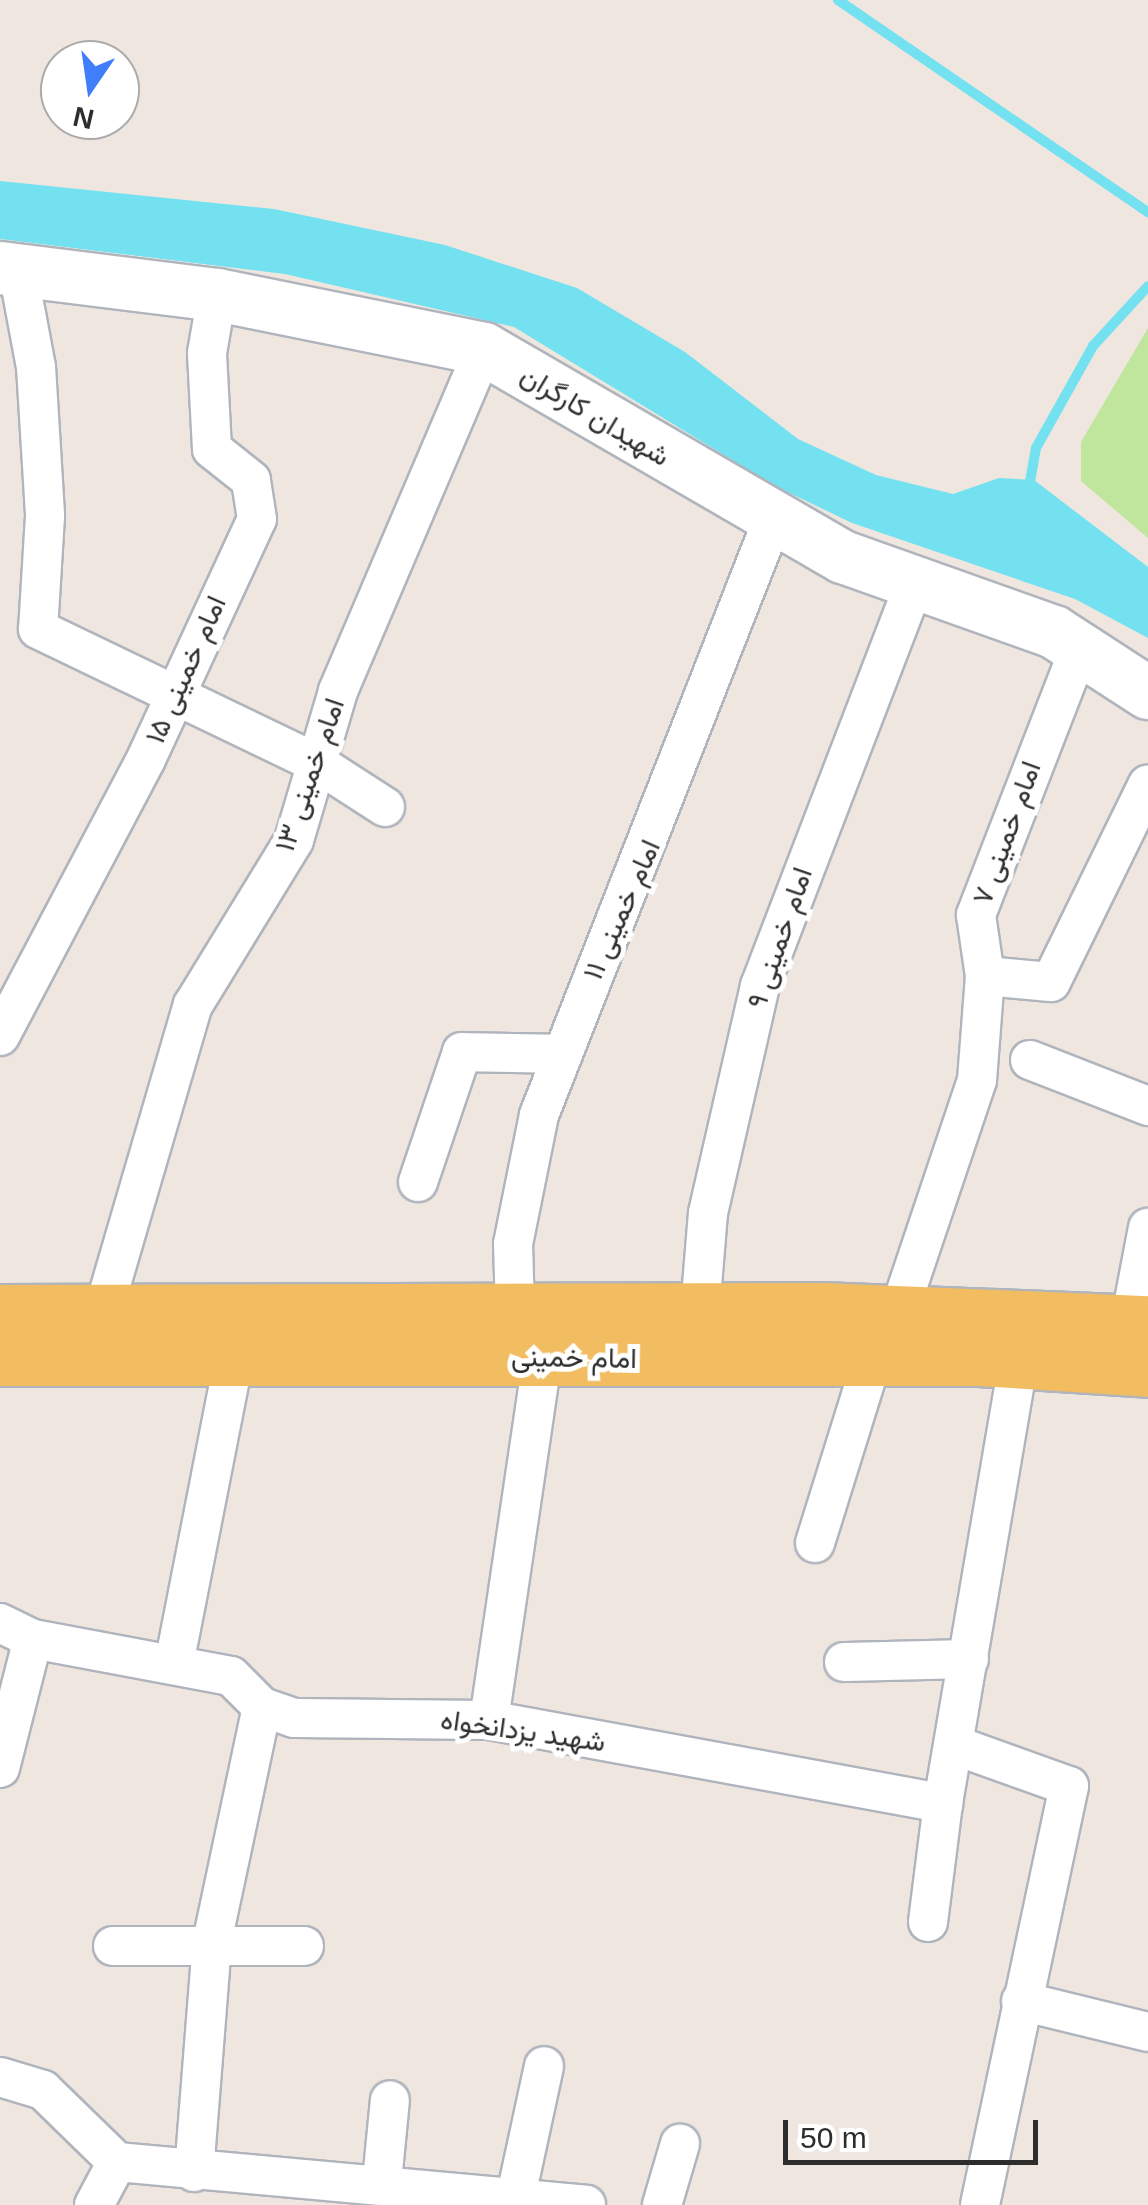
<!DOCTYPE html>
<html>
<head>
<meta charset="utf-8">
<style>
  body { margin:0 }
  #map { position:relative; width:1148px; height:2205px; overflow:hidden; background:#efe6e0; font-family:Helvetica,Vazirmatn,sans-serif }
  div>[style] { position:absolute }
  .green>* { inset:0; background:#c0e59d }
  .water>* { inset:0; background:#74e1f0 }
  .stream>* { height:10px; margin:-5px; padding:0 5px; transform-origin:5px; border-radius:5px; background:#74e1f0 }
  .roads { filter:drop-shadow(2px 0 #b0b5bd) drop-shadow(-2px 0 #b0b5bd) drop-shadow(0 2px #b0b5bd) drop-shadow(0 -2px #b0b5bd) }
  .street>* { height:38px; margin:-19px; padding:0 19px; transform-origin:19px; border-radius:19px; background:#fff }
  .secondary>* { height:52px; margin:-26px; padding:0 26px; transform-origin:26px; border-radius:26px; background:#fff }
  .primary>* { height:55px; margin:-27.5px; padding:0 27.5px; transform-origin:27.5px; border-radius:27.5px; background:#f2bc61 }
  span { translate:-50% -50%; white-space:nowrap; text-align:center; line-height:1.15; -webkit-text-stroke:10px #fff; paint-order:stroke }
  .street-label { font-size:28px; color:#2d2d2d }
  .north { position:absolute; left:40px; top:40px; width:100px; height:100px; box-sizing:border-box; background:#fff; border:2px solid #ababab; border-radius:50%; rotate:193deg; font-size:28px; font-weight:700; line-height:40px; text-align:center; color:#2d2d2d }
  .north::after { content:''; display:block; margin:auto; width:35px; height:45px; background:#407efc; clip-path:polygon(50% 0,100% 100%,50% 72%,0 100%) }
  .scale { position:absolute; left:783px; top:2120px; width:255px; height:45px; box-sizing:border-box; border:5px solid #2d2d2d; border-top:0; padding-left:12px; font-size:30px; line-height:35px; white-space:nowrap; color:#2d2d2d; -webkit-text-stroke:8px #fff; paint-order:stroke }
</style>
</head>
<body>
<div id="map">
  <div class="green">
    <div style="clip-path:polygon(1148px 328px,1148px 538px,1081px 481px,1081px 442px)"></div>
  </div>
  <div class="water">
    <div style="clip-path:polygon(0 181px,274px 209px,445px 245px,577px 288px,685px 352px,798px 439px,876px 475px,953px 494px,999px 478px,1034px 480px,1148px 567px,1148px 638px,1075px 599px,852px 523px,773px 485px,514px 327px,285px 274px,0 239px)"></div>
  </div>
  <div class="stream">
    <div style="left:838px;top:0;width:376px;rotate:34.4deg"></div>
    <div style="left:1028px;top:493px;width:46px;rotate:-79.9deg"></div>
    <div style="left:1036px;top:448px;width:117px;rotate:-60.8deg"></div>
    <div style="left:1093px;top:346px;width:81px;rotate:-47.5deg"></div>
  </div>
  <div class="roads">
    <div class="street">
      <div style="left:18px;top:271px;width:98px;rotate:79.4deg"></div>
      <div style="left:36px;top:367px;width:149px;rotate:86.5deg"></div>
      <div style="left:45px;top:516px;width:113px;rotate:93.5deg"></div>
      <div style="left:38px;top:629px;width:310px;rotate:25.7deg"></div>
      <div style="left:317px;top:763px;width:81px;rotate:32.9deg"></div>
      <div style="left:985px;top:976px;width:66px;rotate:5.2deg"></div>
      <div style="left:1051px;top:982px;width:220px;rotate:-63.9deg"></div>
      <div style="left:0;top:1036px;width:313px;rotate:-62.2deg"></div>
      <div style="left:146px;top:759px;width:264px;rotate:-65.2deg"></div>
      <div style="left:257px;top:519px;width:39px;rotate:-99deg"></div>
      <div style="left:251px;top:480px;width:50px;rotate:-141.5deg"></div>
      <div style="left:212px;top:449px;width:96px;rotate:-93deg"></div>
      <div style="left:207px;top:353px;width:59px;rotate:-80.2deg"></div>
      <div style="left:1030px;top:1060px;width:127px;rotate:21.3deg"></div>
      <div style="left:418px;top:1182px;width:137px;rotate:-71.3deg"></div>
      <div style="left:462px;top:1052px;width:101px;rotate:1.1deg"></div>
      <div style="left:700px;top:1310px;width:97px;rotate:-85.3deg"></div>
      <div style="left:708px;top:1213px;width:233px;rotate:-77.1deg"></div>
      <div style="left:760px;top:986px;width:433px;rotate:-69deg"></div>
      <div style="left:515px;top:1311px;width:67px;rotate:-91.7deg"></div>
      <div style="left:513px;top:1244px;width:132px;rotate:-78.6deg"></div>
      <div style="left:539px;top:1115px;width:640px;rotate:-68.56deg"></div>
      <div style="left:103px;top:1312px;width:320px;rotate:-73.7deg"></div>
      <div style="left:193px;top:1005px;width:193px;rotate:-58.5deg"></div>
      <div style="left:294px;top:840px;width:155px;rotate:-73.5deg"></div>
      <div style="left:338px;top:691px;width:372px;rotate:-66.9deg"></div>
      <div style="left:899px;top:1312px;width:245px;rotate:-71.4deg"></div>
      <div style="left:977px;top:1080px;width:104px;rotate:-85.6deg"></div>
      <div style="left:985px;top:976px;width:62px;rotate:-98.4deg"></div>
      <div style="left:976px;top:915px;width:285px;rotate:-68.8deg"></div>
      <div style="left:1130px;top:1322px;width:96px;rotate:-79.2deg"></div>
      <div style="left:815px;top:1543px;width:192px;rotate:-72.7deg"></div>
      <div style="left:0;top:1623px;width:37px;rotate:26deg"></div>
      <div style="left:33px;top:1639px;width:201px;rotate:10.6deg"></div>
      <div style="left:231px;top:1676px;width:44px;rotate:45deg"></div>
      <div style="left:262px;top:1707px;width:34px;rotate:19deg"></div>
      <div style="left:294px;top:1718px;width:195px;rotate:0.6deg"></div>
      <div style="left:489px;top:1720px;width:462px;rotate:10.4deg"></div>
      <div style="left:943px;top:1803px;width:449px;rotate:-80.3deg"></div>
      <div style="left:175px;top:1659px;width:307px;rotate:-78.9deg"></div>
      <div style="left:844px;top:1662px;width:125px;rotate:-1.4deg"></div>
      <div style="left:489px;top:1720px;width:368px;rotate:-81.6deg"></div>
      <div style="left:957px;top:1746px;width:119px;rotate:19.7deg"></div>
      <div style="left:1069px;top:1786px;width:428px;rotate:102deg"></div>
      <div style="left:0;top:1768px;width:133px;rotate:-75.7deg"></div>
      <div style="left:928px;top:1922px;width:120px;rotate:-82.8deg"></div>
      <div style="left:113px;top:1946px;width:191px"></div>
      <div style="left:1021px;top:2001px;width:131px;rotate:13.7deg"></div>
      <div style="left:0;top:2077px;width:45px;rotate:16.8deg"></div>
      <div style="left:43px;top:2090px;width:103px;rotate:44.2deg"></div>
      <div style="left:117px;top:2162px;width:49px;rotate:118.1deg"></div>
      <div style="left:117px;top:2162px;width:471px;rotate:5.2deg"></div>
      <div style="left:194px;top:2172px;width:231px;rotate:-85.5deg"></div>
      <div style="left:212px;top:1942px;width:240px;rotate:-78deg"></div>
      <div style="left:382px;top:2181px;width:81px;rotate:-84.4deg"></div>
      <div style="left:514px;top:2205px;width:142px;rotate:-77.8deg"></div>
      <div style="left:662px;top:2205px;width:64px;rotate:-73.6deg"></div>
    </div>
    <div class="secondary">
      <div style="left:0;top:268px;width:219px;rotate:7.1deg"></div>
      <div style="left:217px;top:295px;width:272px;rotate:11.4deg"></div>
      <div style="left:484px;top:349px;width:415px;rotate:30.1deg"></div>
      <div style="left:843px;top:557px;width:224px;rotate:19.6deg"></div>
      <div style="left:1054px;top:632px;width:112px;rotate:33deg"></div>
    </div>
    <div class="primary">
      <div style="left:0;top:1312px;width:821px;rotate:-0.14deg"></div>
      <div style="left:821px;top:1310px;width:327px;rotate:2.3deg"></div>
      <div style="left:0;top:1358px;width:979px"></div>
      <div style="left:979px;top:1358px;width:169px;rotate:3.7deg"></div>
    </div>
  </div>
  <div class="street-label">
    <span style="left:595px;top:416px;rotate:31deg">شهیدان کارگران</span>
    <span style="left:186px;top:670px;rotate:-66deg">امام خمینی ۱۵</span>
    <span style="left:310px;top:775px;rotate:-71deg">امام خمینی ۱۳</span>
    <span style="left:1007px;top:833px;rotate:-70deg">امام خمینی ۷</span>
    <span style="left:622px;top:910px;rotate:-66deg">امام خمینی ۱۱</span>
    <span style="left:780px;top:938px;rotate:-71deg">امام خمینی ۹</span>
    <span style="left:574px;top:1358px;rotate:1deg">امام خمینی</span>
    <span style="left:523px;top:1731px;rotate:8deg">شهید یزدانخواه</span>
  </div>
  <div class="north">N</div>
  <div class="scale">50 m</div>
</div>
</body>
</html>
